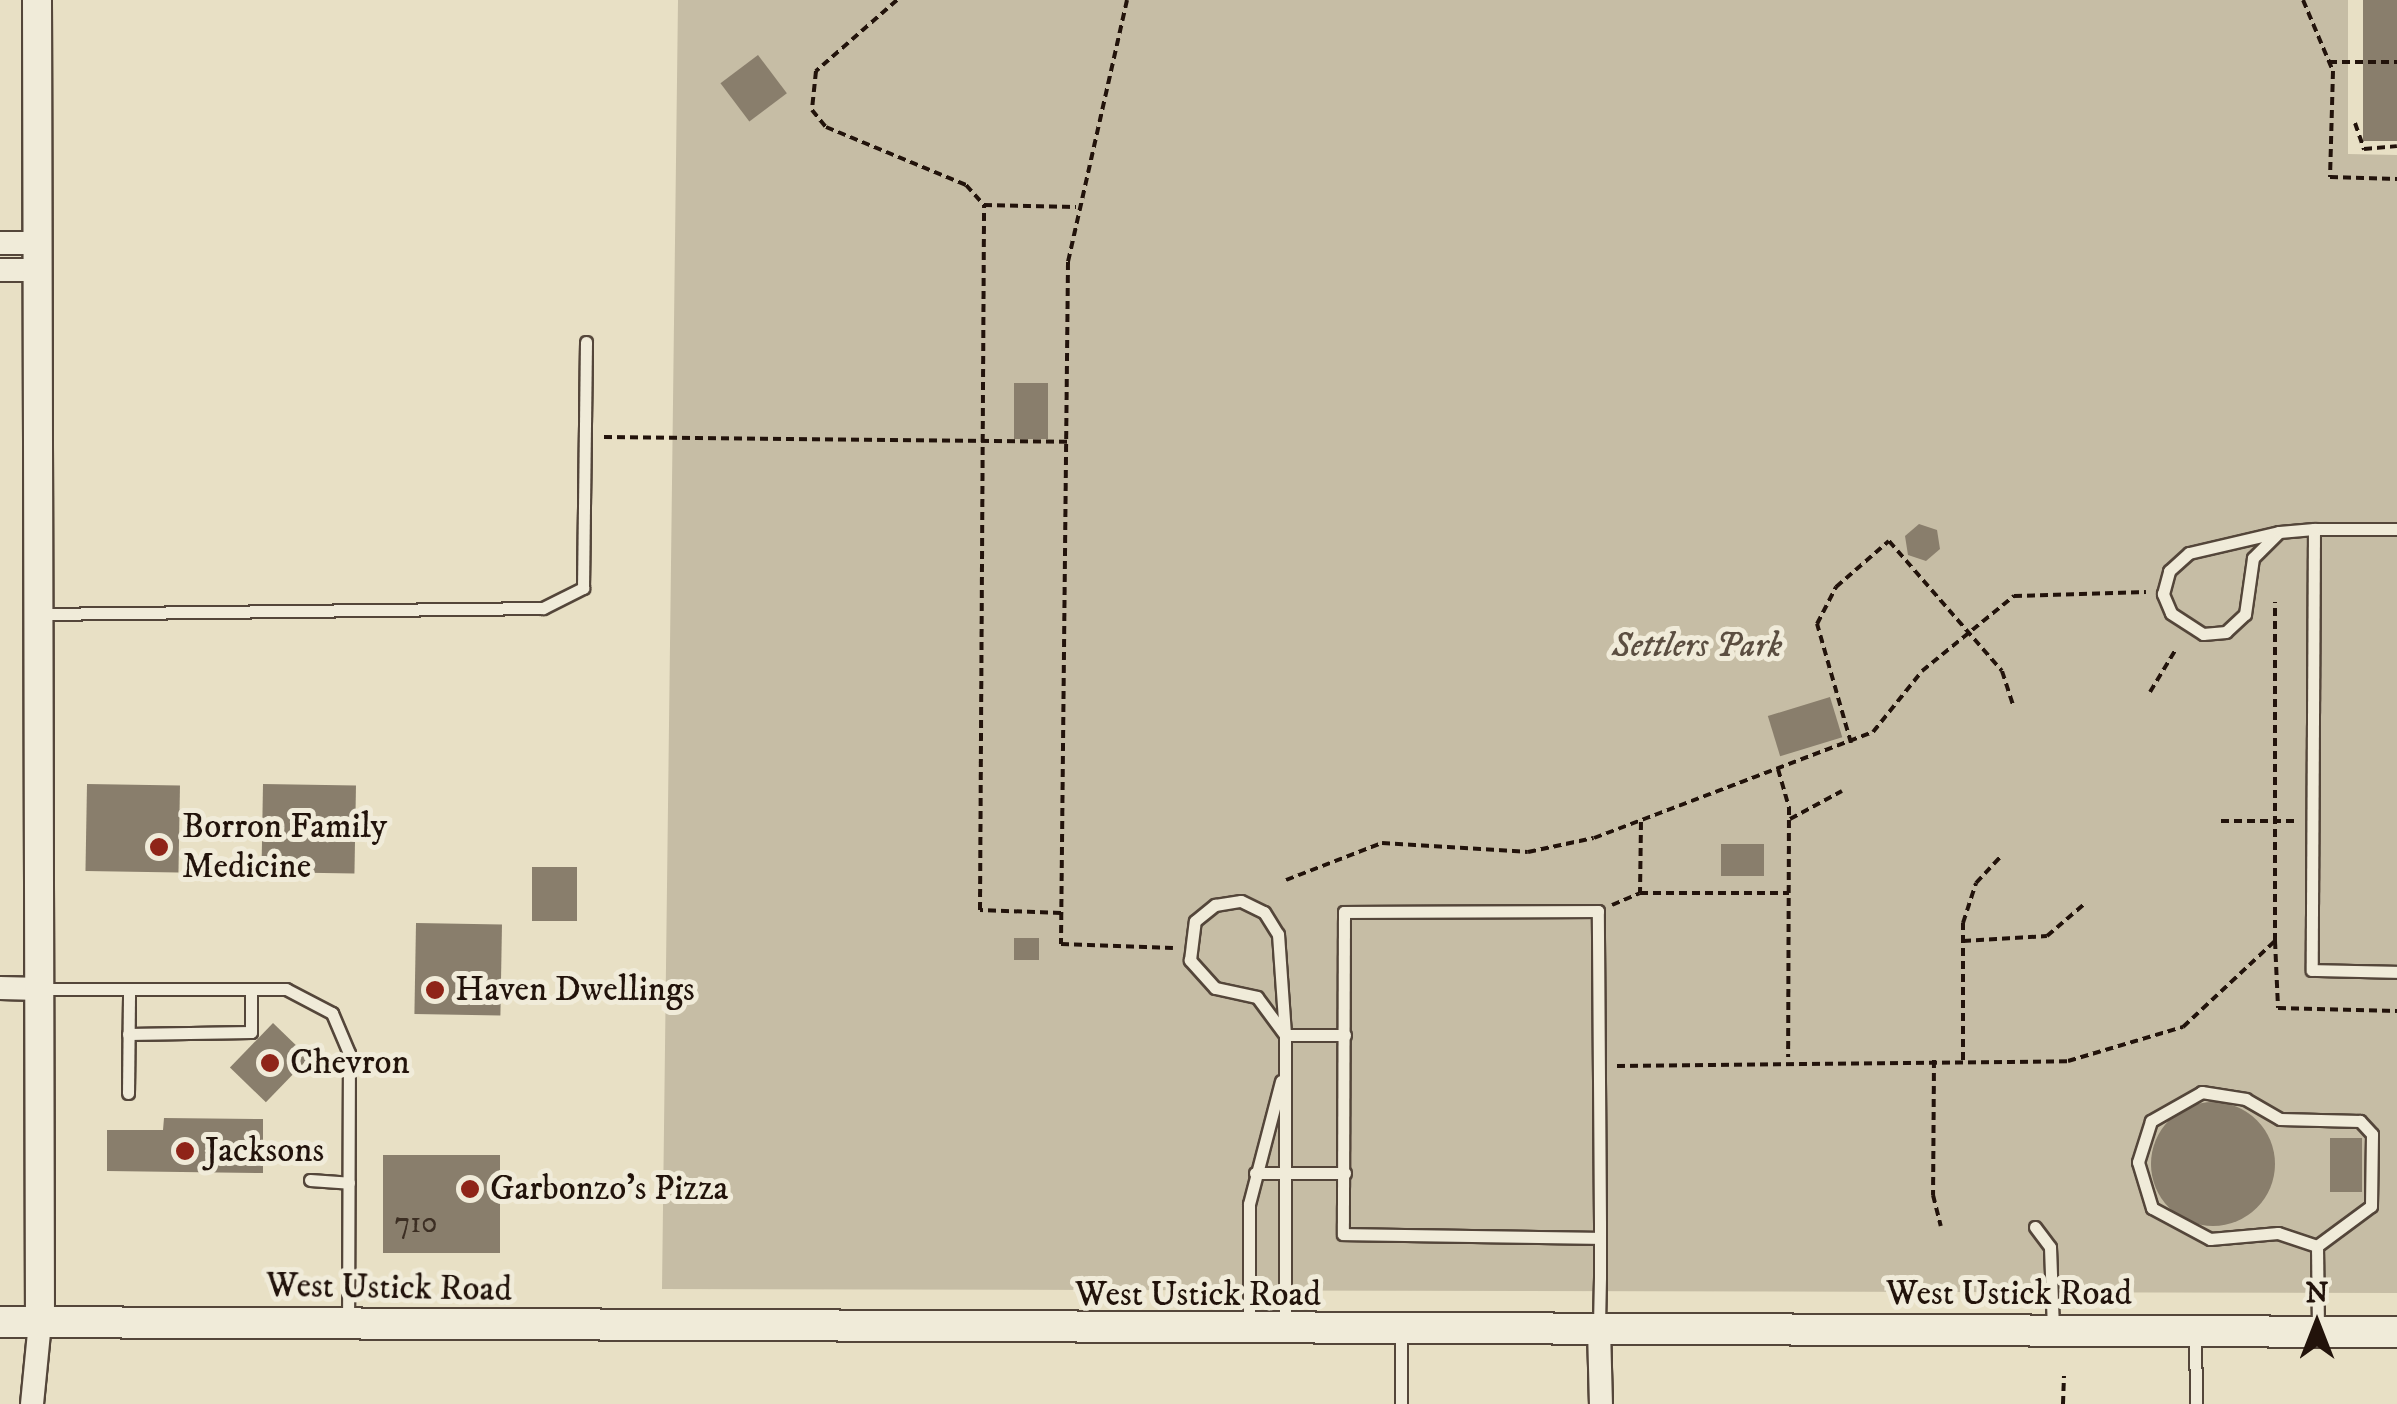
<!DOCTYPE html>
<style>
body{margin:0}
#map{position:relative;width:2397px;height:1404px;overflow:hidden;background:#e8e0c5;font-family:"IM FELL DW Pica",serif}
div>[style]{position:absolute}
.green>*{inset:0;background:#c6bda5}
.building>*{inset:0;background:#897e6c;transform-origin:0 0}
.round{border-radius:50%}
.path>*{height:4px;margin-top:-2px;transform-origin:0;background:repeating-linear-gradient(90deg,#22130b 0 8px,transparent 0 13px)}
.roads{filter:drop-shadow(2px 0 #54463a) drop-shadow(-2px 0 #54463a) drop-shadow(0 2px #54463a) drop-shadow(0 -2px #54463a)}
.service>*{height:11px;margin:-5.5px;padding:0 5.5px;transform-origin:5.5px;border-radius:5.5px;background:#f0ebd9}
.minor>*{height:22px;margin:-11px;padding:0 11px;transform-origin:11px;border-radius:11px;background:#f0ebd9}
.tertiary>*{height:28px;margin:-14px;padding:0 14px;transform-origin:14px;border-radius:14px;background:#f0ebd9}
.secondary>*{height:30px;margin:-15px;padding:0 15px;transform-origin:15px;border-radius:15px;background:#f0ebd9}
.dots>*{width:28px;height:28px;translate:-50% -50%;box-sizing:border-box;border:5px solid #f0ebd9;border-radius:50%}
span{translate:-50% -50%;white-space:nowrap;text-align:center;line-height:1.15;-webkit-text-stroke:10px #f0ebd9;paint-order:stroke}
.number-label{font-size:30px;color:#3c2e23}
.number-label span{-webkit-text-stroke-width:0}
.park-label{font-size:35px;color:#5b4e41;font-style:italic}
.poi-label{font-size:35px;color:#22130b}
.left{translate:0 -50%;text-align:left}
.street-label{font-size:35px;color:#22130b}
.north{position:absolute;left:2267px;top:1274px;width:100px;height:100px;-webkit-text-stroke:8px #f0ebd9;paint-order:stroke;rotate:0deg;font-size:28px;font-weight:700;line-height:40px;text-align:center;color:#22130b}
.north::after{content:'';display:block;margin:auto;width:35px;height:45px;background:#22130b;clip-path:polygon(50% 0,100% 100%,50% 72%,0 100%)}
</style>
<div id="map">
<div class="green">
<div style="clip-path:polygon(678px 0,2348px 0,2348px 154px,2397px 155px,2397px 1293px,662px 1289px)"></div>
</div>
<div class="building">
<div style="left:2363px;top:0;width:34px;height:141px"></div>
<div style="left:758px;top:55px;width:48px;height:47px;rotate:53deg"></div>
<div style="left:1014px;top:383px;width:34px;height:56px"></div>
<div style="clip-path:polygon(1919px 524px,1937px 530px,1940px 549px,1926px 561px,1908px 555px,1905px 536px)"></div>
<div style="left:1830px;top:697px;width:42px;height:65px;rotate:73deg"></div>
<div style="left:87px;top:784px;width:93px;height:87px;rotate:1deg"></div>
<div style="left:263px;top:784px;width:93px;height:88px;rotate:1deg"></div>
<div style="left:1721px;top:844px;width:43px;height:32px"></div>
<div style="left:532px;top:867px;width:45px;height:54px"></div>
<div style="left:416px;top:923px;width:86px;height:91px;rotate:1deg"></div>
<div style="left:1014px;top:938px;width:25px;height:22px"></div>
<div style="left:273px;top:1023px;width:50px;height:62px;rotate:44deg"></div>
<div class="round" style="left:2151px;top:1102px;width:124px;height:124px"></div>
<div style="clip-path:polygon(164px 1118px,263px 1119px,263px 1173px,107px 1171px,107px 1130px,163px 1130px)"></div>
<div style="left:2330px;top:1138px;width:32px;height:54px"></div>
<div style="left:383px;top:1155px;width:117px;height:98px"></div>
</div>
<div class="path">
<div style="left:897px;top:0;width:108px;rotate:138.8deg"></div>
<div style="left:816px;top:71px;width:39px;rotate:96deg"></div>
<div style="left:812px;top:110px;width:22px;rotate:51deg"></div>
<div style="left:826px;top:127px;width:152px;rotate:22.5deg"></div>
<div style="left:966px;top:185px;width:27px;rotate:48deg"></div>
<div style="left:1127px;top:0;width:269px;rotate:102.7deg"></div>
<div style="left:1068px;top:262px;width:682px;rotate:90.59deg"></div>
<div style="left:1061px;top:944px;width:112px;rotate:2deg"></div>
<div style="left:2303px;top:0;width:77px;rotate:67.1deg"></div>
<div style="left:2333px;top:71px;width:106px;rotate:91.6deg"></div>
<div style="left:2330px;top:177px;width:67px;rotate:1.7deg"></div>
<div style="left:2329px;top:62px;width:68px"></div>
<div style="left:2355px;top:123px;width:28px;rotate:71deg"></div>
<div style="left:2364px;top:149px;width:33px;rotate:-5deg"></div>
<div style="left:604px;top:437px;width:465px;rotate:0.6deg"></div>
<div style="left:2150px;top:692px;width:50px;rotate:-58.8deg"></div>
<div style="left:1851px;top:743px;width:124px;rotate:-105.9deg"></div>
<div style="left:1817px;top:624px;width:42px;rotate:-62.8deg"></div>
<div style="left:1836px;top:587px;width:70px;rotate:-41deg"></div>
<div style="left:1889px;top:541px;width:172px;rotate:49deg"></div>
<div style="left:2002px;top:671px;width:35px;rotate:72deg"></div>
<div style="left:1778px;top:769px;width:40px;rotate:74deg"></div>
<div style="left:1789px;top:807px;width:250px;rotate:90.2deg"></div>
<div style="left:1790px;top:819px;width:59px;rotate:-28.3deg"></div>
<div style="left:2221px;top:821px;width:75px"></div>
<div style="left:1641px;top:822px;width:71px;rotate:90.8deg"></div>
<div style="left:1640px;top:893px;width:149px"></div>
<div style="left:1286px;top:880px;width:103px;rotate:-21.1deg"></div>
<div style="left:1382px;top:843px;width:146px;rotate:3.5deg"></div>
<div style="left:1528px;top:852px;width:67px;rotate:-12deg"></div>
<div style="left:1594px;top:838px;width:298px;rotate:-20.8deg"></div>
<div style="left:1873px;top:732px;width:78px;rotate:-51.2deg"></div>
<div style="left:1922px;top:671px;width:119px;rotate:-39.2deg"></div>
<div style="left:2014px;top:596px;width:132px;rotate:-1.7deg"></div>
<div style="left:1612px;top:905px;width:30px;rotate:-23deg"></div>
<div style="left:1061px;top:913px;width:81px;rotate:-177.9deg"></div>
<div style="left:980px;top:910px;width:705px;rotate:-89.67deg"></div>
<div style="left:984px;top:205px;width:92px;rotate:1.2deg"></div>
<div style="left:1963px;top:941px;width:84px;rotate:-3.4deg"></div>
<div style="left:2047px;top:936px;width:48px;rotate:-40.7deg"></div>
<div style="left:2275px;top:941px;width:67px;rotate:87.4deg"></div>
<div style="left:2278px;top:1008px;width:119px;rotate:1.4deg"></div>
<div style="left:1934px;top:1060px;width:135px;rotate:90.4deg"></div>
<div style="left:1933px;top:1195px;width:32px;rotate:76deg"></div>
<div style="left:1963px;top:1060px;width:137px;rotate:-90deg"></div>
<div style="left:1963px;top:923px;width:42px;rotate:-72deg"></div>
<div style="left:1976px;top:883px;width:35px;rotate:-47deg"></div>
<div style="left:1617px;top:1066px;width:451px;rotate:-0.6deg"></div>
<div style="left:2068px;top:1061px;width:120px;rotate:-16.5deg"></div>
<div style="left:2183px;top:1027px;width:126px;rotate:-43.1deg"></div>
<div style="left:2275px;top:941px;width:339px;rotate:-90deg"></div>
<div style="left:2063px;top:1404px;width:28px;rotate:-88deg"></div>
</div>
<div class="roads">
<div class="service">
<div style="left:2397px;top:529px;width:83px;rotate:180deg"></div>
<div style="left:2314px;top:529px;width:441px;rotate:90.3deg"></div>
<div style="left:2312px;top:970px;width:85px;rotate:1.3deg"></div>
<div style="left:2279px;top:532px;width:37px;rotate:135deg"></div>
<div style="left:2253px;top:558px;width:57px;rotate:98.1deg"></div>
<div style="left:2245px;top:614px;width:26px;rotate:137deg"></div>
<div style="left:2226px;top:632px;width:23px;rotate:175deg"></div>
<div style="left:2203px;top:634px;width:38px;rotate:-147deg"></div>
<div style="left:2171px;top:613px;width:21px;rotate:-113deg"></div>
<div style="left:2163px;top:594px;width:24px;rotate:-75deg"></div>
<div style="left:2169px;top:571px;width:27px;rotate:-42deg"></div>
<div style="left:2189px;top:553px;width:92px;rotate:-13.1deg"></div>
<div style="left:2279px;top:532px;width:35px;rotate:-5deg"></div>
<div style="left:39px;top:614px;width:504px;rotate:-0.68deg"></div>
<div style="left:543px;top:608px;width:45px;rotate:-26.6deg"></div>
<div style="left:583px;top:588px;width:246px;rotate:-89.3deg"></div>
<div style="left:1241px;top:901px;width:25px;rotate:26deg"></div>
<div style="left:1264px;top:912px;width:26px;rotate:58deg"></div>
<div style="left:1278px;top:934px;width:101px;rotate:86deg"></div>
<div style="left:1285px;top:1035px;width:47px;rotate:-126.4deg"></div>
<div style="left:1257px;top:997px;width:43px;rotate:-167.9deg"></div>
<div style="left:1215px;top:988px;width:38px;rotate:-132deg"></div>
<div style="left:1190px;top:960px;width:39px;rotate:-83deg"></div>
<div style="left:1195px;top:921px;width:26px;rotate:-39deg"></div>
<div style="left:1215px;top:905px;width:26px;rotate:-9deg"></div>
<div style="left:41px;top:989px;width:245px"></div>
<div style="left:286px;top:989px;width:52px;rotate:27.6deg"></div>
<div style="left:332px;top:1013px;width:43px;rotate:67deg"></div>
<div style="left:349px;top:1053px;width:267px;rotate:90.2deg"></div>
<div style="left:128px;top:1034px;width:123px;rotate:-0.9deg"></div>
<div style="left:251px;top:1032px;width:43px;rotate:-90deg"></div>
<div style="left:128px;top:1093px;width:104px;rotate:-89.4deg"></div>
<div style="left:1255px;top:1173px;width:90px"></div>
<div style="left:310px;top:1180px;width:39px;rotate:4deg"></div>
<div style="left:2035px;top:1227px;width:25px;rotate:53deg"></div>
<div style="left:2050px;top:1247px;width:81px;rotate:87.9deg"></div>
<div style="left:2317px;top:1246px;width:67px;rotate:-36.5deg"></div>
<div style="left:2371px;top:1206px;width:72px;rotate:-89.2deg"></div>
<div style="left:2372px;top:1134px;width:18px;rotate:-133deg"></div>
<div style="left:2360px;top:1121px;width:80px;rotate:-178.6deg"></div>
<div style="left:2280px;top:1119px;width:39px;rotate:-150deg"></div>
<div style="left:2246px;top:1099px;width:45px;rotate:-171deg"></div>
<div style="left:2202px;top:1092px;width:59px;rotate:150.4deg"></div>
<div style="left:2151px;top:1121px;width:43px;rotate:107.6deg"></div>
<div style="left:2138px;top:1162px;width:48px;rotate:73.1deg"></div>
<div style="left:2152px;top:1208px;width:66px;rotate:28.1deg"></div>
<div style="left:2210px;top:1239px;width:68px;rotate:-5deg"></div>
<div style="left:2278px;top:1233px;width:41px;rotate:18.4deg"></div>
<div style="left:2317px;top:1246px;width:82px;rotate:89.3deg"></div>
<div style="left:1249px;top:1323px;width:119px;rotate:-90deg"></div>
<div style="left:1249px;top:1204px;width:127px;rotate:-75.4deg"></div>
<div style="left:1285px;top:1324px;width:289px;rotate:-90deg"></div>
<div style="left:1285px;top:1035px;width:60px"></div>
<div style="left:1599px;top:1325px;width:48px;rotate:-88.8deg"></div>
<div style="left:1600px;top:1277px;width:54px;rotate:-90deg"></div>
<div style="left:1600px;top:1223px;width:312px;rotate:-90.4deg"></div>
<div style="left:1598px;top:911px;width:254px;rotate:179.8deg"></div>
<div style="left:1344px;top:912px;width:322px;rotate:90.2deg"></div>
<div style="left:1343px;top:1234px;width:257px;rotate:0.9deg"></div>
<div style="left:1401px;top:1331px;width:73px;rotate:90deg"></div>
<div style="left:2195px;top:1332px;width:72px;rotate:89.2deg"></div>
</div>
<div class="minor">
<div style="left:0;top:243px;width:36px"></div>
<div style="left:0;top:270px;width:36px"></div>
<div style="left:0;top:988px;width:41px;rotate:1.4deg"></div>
<div style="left:1599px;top:1329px;width:75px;rotate:88.5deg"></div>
<div style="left:32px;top:1404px;width:81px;rotate:-84.4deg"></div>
</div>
<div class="tertiary">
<div style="left:37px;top:0;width:1323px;rotate:89.87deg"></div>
</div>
<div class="secondary">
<div style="left:0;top:1322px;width:2397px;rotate:0.24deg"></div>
</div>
</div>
<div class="dots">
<div style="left:159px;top:847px;background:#8f2418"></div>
<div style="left:435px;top:990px;background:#8f2418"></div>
<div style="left:270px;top:1063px;background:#8f2418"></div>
<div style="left:185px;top:1151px;background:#8f2418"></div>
<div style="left:470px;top:1189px;background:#8f2418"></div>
</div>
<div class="number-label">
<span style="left:416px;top:1224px">710</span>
</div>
<div class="park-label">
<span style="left:1697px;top:646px">Settlers Park</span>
</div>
<div class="poi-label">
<span class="left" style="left:182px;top:847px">Borron Family<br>Medicine</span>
<span class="left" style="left:455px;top:990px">Haven Dwellings</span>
<span class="left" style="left:290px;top:1063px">Chevron</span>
<span class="left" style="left:205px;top:1151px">Jacksons</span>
<span class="left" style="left:490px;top:1189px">Garbonzo's Pizza</span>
</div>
<div class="street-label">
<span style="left:389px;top:1288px;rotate:1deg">West Ustick Road</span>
<span style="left:2009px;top:1294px">West Ustick Road</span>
<span style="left:1198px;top:1295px">West Ustick Road</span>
</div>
<div class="north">N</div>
</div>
